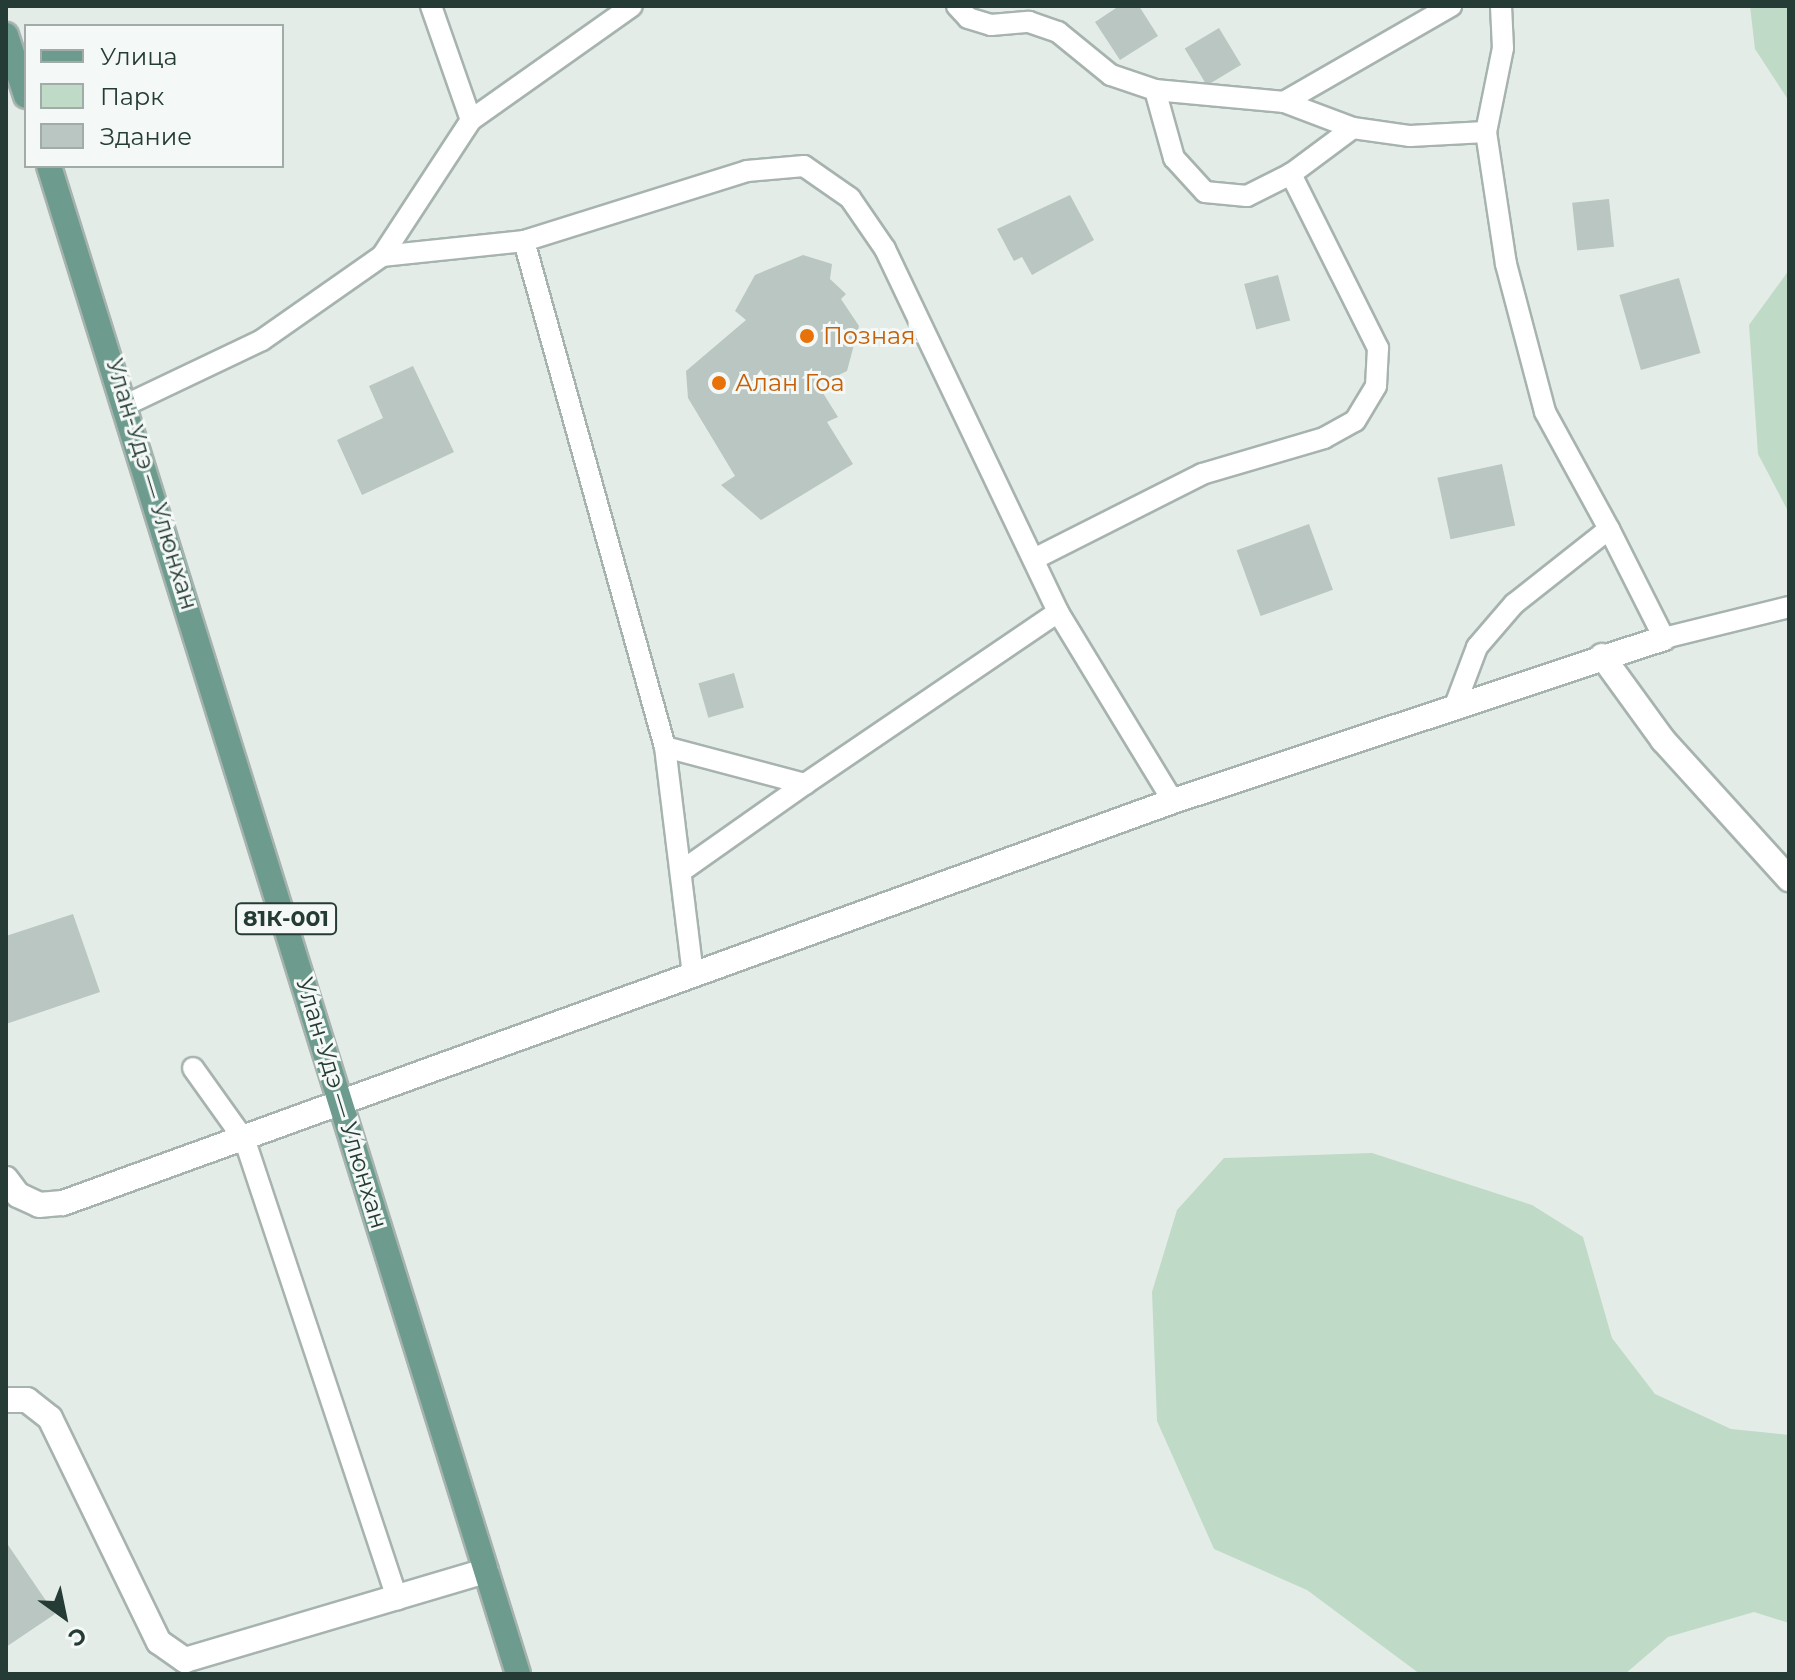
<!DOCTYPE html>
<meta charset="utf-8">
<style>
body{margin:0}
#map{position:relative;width:1795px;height:1680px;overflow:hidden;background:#e4ece8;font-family:Montserrat,sans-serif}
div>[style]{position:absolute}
.green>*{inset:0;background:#bfdac6}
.building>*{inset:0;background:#b9c6c1;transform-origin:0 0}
.roads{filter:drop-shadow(2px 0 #a7b3af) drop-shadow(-2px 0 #a7b3af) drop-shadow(0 2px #a7b3af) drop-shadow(0 -2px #a7b3af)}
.lane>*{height:20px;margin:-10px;padding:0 10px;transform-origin:10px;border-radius:10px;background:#fff}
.street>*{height:24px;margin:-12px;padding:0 12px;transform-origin:12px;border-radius:12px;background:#fff}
.primary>*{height:24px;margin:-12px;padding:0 12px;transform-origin:12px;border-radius:12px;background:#6d9c8f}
.dots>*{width:22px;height:22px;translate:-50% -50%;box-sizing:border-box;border:4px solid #f4f8f6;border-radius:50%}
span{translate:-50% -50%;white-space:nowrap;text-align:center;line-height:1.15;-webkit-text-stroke:6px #f4f8f6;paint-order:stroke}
.shield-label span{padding:2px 6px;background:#f4f8f6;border:2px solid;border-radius:6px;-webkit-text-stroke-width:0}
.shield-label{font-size:22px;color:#253b35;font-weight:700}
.food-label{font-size:24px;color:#c56008}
.left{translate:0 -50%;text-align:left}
.street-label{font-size:24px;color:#253b35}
.frame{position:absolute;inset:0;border:8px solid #253b35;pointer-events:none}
.legend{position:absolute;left:24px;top:24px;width:260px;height:144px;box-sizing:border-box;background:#f4f8f6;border:2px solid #a1aca9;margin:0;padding:10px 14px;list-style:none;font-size:24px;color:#253b35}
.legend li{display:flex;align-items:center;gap:16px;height:40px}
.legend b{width:40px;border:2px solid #a1aca9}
.north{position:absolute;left:24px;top:1576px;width:80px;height:80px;-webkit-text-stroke:6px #f4f8f6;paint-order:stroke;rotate:147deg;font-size:22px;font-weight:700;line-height:32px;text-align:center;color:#253b35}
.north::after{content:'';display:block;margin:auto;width:28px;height:36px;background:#253b35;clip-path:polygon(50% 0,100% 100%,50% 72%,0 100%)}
</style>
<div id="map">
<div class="green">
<div style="clip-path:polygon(1750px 6px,1789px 6px,1789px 101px,1755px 49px)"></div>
<div style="clip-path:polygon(1789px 270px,1789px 513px,1758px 454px,1749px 325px)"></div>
<div style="clip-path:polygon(1372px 1153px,1532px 1205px,1583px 1237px,1612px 1338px,1655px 1394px,1731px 1429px,1789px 1435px,1789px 1623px,1754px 1612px,1668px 1637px,1625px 1674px,1420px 1674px,1307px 1590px,1214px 1549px,1157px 1421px,1152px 1292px,1177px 1210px,1224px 1158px)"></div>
</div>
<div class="building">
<div style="clip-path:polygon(1119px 6px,1139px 6px,1158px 36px,1120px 60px,1095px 22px)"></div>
<div style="left:1219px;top:28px;width:43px;height:40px;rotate:59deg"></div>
<div style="clip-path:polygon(1070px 195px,1094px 240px,1032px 275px,1022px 257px,1014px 261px,997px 229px)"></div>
<div style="left:1609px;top:199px;width:48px;height:37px;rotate:84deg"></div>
<div style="clip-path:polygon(803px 255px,832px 264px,830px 279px,846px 294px,841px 299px,859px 326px,847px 371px,818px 385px,838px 417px,827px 422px,853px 464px,761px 520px,721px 485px,735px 476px,688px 398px,686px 371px,746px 320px,735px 311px,755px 275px)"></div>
<div style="left:1278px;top:275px;width:47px;height:35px;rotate:75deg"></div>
<div style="left:1679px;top:278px;width:78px;height:62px;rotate:74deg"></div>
<div style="clip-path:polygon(413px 366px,454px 452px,362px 495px,337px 440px,383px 418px,369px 386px)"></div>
<div style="left:1502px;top:464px;width:63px;height:66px;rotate:78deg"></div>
<div style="left:1309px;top:524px;width:70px;height:77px;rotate:70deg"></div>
<div style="left:734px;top:673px;width:36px;height:37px;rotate:74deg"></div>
<div style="clip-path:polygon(73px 914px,100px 992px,6px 1024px,6px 936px)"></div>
<div style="clip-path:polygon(6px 1542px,55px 1614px,6px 1647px)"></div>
</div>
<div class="roads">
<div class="lane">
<div style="left:431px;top:6px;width:121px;rotate:70.7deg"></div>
<div style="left:957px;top:6px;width:16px;rotate:47deg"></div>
<div style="left:968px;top:18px;width:24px;rotate:17deg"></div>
<div style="left:991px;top:25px;width:38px;rotate:-5deg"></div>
<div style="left:1029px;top:22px;width:31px;rotate:19deg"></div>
<div style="left:1058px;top:32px;width:68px;rotate:39.1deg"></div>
<div style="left:1111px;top:75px;width:46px;rotate:18.8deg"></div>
<div style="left:1155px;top:90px;width:130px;rotate:5.3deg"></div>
<div style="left:1284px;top:102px;width:74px;rotate:20.6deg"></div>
<div style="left:1353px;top:128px;width:58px;rotate:8deg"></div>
<div style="left:1410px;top:136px;width:76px;rotate:-3deg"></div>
<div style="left:1501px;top:6px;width:42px;rotate:87.3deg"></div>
<div style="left:1503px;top:48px;width:86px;rotate:101.4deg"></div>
<div style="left:1486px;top:132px;width:134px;rotate:81.4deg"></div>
<div style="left:1506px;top:264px;width:153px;rotate:75.2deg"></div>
<div style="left:1545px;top:412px;width:133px;rotate:61.3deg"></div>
<div style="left:1155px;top:90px;width:71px;rotate:74.4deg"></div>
<div style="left:1174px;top:158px;width:46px;rotate:47.6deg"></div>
<div style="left:1205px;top:192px;width:42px;rotate:5.4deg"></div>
<div style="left:1247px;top:196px;width:49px;rotate:-26.6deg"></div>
<div style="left:1291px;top:174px;width:77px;rotate:-36.6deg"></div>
<div style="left:1284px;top:102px;width:193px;rotate:-29.9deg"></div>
<div style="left:524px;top:241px;width:525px;rotate:74.43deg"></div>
<div style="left:665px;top:747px;width:145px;rotate:14.8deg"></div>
<div style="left:805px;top:784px;width:306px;rotate:-34.2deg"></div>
<div style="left:1058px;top:612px;width:221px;rotate:58.7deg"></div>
<div style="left:382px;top:256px;width:163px;rotate:-56.8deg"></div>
<div style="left:471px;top:120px;width:197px;rotate:-35.3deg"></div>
<div style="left:128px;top:404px;width:148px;rotate:-25.5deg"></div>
<div style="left:262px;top:340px;width:146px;rotate:-35deg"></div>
<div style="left:382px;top:256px;width:143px;rotate:-6deg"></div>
<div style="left:524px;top:241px;width:234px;rotate:-17.4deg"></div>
<div style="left:747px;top:171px;width:57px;rotate:-5deg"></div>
<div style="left:804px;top:166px;width:56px;rotate:34.8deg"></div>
<div style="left:850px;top:198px;width:62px;rotate:55.5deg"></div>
<div style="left:885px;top:249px;width:402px;rotate:64.5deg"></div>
<div style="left:1034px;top:559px;width:188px;rotate:-26.8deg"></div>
<div style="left:1202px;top:474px;width:127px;rotate:-16.4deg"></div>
<div style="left:1324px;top:438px;width:35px;rotate:-29deg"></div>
<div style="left:1355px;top:421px;width:41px;rotate:-59deg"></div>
<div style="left:1376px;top:386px;width:38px;rotate:-87deg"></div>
<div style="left:1378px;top:348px;width:195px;rotate:-116.6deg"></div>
<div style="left:1454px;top:708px;width:65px;rotate:-69.3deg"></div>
<div style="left:1477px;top:647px;width:57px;rotate:-49.3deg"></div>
<div style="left:1514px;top:604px;width:121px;rotate:-38.3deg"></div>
<div style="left:1609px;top:529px;width:122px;rotate:63.2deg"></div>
<div style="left:1664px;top:638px;width:129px;rotate:-13.9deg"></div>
<div style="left:665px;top:747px;width:229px;rotate:83deg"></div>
<div style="left:683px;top:870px;width:149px;rotate:-35.2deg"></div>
<div style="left:193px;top:1068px;width:90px;rotate:54.5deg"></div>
<div style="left:245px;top:1141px;width:483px;rotate:71.6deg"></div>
</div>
<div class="street">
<div style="left:1602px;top:656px;width:104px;rotate:54deg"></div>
<div style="left:1663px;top:740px;width:188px;rotate:47.8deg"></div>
<div style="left:6px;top:1179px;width:20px;rotate:53deg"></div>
<div style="left:18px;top:1195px;width:23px;rotate:25deg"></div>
<div style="left:39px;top:1205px;width:24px;rotate:-5deg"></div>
<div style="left:63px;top:1203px;width:1181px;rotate:-19.91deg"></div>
<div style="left:1173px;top:801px;width:517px;rotate:-18.36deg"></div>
<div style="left:6px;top:1400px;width:21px"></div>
<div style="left:27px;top:1400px;width:29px;rotate:38deg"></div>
<div style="left:50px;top:1418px;width:249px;rotate:64.1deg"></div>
<div style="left:159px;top:1642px;width:32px;rotate:35deg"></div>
<div style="left:185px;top:1660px;width:314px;rotate:-16.5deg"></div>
</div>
<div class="primary">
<div style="left:6px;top:35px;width:64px;rotate:71.8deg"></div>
<div style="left:49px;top:166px;width:1579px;rotate:72.72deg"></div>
</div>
</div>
<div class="dots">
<div style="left:807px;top:336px;background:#e8710a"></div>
<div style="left:719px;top:383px;background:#e8710a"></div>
</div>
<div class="shield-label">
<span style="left:286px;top:919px">81К-001</span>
</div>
<div class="food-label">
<span class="left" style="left:823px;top:336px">Позная</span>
<span class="left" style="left:735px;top:383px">Алан Гоа</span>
</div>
<div class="street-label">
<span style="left:152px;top:484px;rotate:73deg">Улан-Удэ — Улюнхан</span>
<span style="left:342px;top:1103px;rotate:73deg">Улан-Удэ — Улюнхан</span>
</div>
<div class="frame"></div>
<ul class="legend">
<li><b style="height:10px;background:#6d9c8f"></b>Улица</li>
<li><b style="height:22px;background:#bfdac6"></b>Парк</li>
<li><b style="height:22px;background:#b9c6c1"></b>Здание</li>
</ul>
<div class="north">С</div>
</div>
